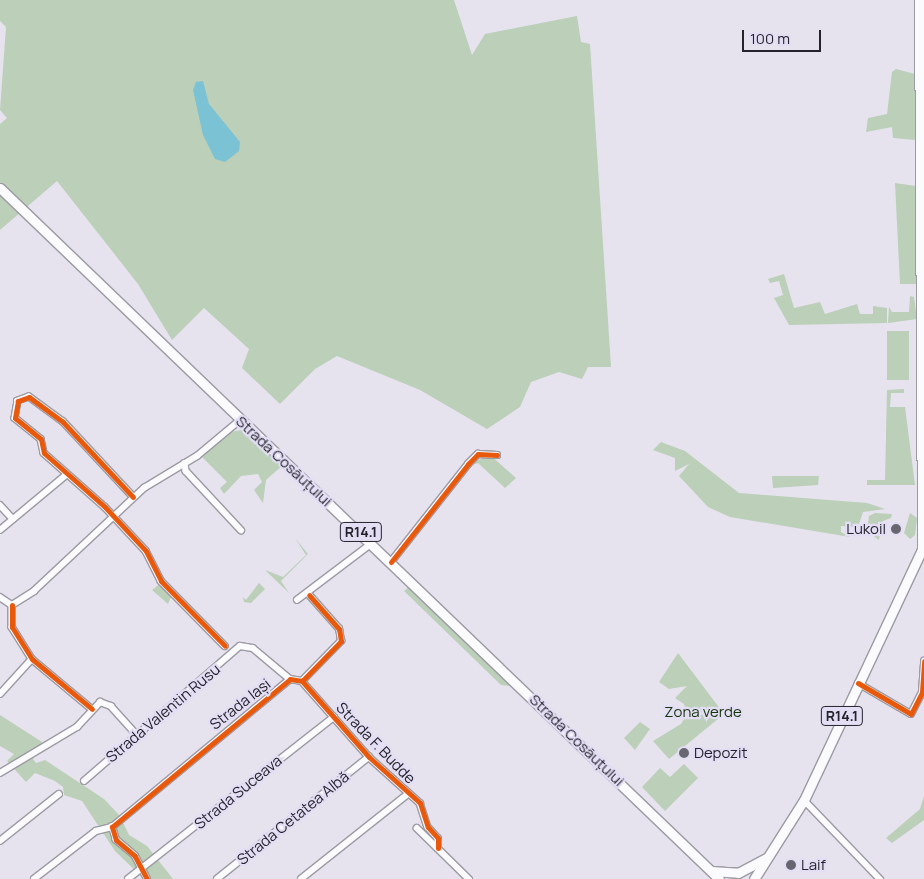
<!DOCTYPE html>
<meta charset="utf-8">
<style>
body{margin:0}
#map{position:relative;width:924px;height:879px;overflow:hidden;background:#e6e3ef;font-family:Manrope,sans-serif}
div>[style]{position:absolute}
.green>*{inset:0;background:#bbcfb9;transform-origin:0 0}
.water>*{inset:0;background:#7bc2d4}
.roads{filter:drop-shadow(1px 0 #9c9aa3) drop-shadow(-1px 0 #9c9aa3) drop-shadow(0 1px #9c9aa3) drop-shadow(0 -1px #9c9aa3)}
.minor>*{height:5.5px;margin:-2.75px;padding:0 2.75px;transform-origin:2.75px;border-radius:2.75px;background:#fbfbfd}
.primary>*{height:9px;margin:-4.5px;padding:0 4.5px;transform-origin:4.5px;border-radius:4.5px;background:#fbfbfd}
.cycleway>*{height:5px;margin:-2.5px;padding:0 2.5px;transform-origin:2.5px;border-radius:2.5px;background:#e8590c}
.dots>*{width:14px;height:14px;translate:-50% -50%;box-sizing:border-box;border:2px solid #e3def4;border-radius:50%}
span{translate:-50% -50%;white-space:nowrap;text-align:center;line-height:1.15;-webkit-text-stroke:4.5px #e3def4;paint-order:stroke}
.shield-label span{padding:1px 4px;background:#e3def4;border:1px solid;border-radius:4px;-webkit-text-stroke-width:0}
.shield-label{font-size:14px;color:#24232b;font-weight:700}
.street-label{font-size:15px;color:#24232b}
.poi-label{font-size:15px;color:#24232b}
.right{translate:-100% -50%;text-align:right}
.left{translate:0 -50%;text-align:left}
.park-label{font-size:15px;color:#15340a}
.scale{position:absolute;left:742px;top:30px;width:79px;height:22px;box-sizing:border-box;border:2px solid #24232b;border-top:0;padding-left:6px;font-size:15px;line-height:18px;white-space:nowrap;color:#24232b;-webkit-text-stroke:4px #e3def4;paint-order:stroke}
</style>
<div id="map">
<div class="green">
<div style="clip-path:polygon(0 0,454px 0,472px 55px,485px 34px,577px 16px,581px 42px,590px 44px,611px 367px,588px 367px,582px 379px,559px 372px,531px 382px,520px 407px,487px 429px,420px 390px,337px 356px,315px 369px,280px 404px,242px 368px,249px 349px,204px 308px,172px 340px,138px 284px,57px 181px,0 230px,0 124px,7px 118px,0 110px,6px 27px,0 21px)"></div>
<div style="clip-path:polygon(896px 69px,915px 74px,915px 140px,893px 138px,892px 127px,866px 132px,868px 118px,887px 114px,892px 72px)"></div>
<div style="clip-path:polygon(895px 183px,916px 186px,918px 284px,900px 284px)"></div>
<div style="clip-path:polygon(784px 274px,794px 308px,820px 302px,825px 314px,857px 304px,860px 314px,873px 314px,873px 306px,887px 308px,887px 323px,789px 325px,774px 298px,783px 295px,779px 281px,770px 283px,768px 279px)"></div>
<div style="clip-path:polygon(910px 296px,914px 297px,917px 319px,888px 323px,889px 307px,892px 312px,909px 312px)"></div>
<div style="left:887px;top:331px;width:22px;height:49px"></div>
<div style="clip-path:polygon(904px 389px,904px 393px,891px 393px,890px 407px,905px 407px,915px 485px,867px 485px,867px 480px,885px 480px,887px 390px)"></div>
<div style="clip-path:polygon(242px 430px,282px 466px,266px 480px,263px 503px,254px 490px,262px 482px,258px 474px,241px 476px,224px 494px,220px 488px,227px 482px,202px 457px,230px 432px)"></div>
<div style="clip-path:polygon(661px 442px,685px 451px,739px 493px,867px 503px,885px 509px,863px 512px,858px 527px,841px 526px,841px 532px,850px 537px,730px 517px,708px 507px,679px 476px,689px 464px,675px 471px,675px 458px,653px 450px)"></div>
<div style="clip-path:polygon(489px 454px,516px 478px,505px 488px,478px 463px,469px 466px)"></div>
<div style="clip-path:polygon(772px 476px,819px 476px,818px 485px,773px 488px)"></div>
<div style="clip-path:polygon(875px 513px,892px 514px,891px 518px,883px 521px,879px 540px,867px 532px,869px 516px)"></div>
<div style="clip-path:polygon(910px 513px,917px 518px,915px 535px,910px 539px,904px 533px)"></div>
<div style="clip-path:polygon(295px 538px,308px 554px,281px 581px,289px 593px,265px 570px,283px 577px,306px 555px)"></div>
<div style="clip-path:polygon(259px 583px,265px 589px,251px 603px,244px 602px,243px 597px,246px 600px)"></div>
<div style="clip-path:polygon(160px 584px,171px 597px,168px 604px,152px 590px)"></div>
<div style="clip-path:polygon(410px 586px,511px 685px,510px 686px,501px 685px,404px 591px)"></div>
<div style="clip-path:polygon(678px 653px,724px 714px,669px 759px,653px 741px,681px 724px,687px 714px,684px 704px,675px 698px,687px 686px,669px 689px,659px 682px)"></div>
<div style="clip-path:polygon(0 715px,42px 742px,33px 759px,36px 763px,45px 760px,104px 799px,120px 816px,129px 835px,147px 846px,173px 879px,144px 879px,115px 851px,82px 801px,64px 795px,63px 787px,55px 781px,35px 773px,26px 782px,7px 761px,14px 754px,0 746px)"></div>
<div style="clip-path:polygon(640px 722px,650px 729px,635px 750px,624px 738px)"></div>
<div style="clip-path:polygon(684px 764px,698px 778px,665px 811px,642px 787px,660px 768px,670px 777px)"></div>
<div style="clip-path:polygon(924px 796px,924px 820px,892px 843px,886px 838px,920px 809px)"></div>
</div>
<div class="water">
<div style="clip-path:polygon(203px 81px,209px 104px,240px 142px,239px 151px,225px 162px,215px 159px,203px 135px,193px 90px,196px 82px)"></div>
</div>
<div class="roads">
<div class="minor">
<div style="left:185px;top:463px;width:8px;rotate:83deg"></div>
<div style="left:186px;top:471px;width:81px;rotate:47deg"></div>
<div style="left:133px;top:497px;width:103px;rotate:-133deg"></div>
<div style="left:63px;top:422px;width:42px;rotate:-143.7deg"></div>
<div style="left:29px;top:397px;width:12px;rotate:160deg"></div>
<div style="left:18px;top:401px;width:17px;rotate:100deg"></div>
<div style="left:15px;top:418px;width:33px;rotate:39deg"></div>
<div style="left:41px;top:439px;width:14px;rotate:78deg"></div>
<div style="left:44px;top:453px;width:81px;rotate:41.5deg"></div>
<div style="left:105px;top:507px;width:60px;rotate:47deg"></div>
<div style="left:146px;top:551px;width:34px;rotate:63deg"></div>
<div style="left:161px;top:581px;width:91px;rotate:45.4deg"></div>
<div style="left:0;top:505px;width:19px;rotate:47deg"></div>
<div style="left:0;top:530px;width:86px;rotate:-39.8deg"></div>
<div style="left:391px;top:562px;width:125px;rotate:-51.8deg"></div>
<div style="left:468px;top:464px;width:14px;rotate:-45deg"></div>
<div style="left:478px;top:454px;width:19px;rotate:3deg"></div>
<div style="left:0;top:597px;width:14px;rotate:34deg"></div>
<div style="left:297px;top:600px;width:94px;rotate:-37.2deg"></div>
<div style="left:12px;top:605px;width:26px;rotate:-32deg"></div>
<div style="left:34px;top:591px;width:151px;rotate:-43.1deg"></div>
<div style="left:144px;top:488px;width:62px;rotate:-31.1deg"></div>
<div style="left:197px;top:456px;width:56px;rotate:-39.9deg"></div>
<div style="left:12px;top:605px;width:22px;rotate:90deg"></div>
<div style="left:12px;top:627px;width:38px;rotate:58deg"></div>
<div style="left:32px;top:659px;width:78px;rotate:39.8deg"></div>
<div style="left:302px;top:681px;width:101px;rotate:48.6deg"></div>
<div style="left:369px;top:757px;width:69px;rotate:42deg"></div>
<div style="left:420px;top:803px;width:25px;rotate:72deg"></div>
<div style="left:428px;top:827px;width:15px;rotate:48deg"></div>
<div style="left:438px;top:838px;width:10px;rotate:90deg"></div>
<div style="left:858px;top:683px;width:61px;rotate:30.3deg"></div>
<div style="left:911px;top:714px;width:25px;rotate:-63deg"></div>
<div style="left:922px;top:692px;width:31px;rotate:-86deg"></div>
<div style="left:0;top:694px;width:47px;rotate:-47.6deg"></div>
<div style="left:0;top:773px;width:90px;rotate:-30.9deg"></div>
<div style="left:77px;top:727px;width:34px;rotate:-47deg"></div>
<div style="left:100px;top:702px;width:12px;rotate:20deg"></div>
<div style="left:111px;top:706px;width:38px;rotate:48deg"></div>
<div style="left:84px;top:781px;width:206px;rotate:-40.9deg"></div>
<div style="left:240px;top:646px;width:13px;rotate:9deg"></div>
<div style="left:253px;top:648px;width:48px;rotate:40deg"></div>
<div style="left:804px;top:800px;width:110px;rotate:46.1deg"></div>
<div style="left:417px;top:828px;width:73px;rotate:44.4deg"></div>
<div style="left:0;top:841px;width:75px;rotate:-38.5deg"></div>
<div style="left:34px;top:879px;width:78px;rotate:-37.7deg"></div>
<div style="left:96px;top:831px;width:16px;rotate:-14deg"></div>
<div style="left:128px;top:879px;width:262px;rotate:-38.2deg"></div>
<div style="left:147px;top:879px;width:26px;rotate:-118deg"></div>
<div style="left:135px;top:856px;width:25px;rotate:-140deg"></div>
<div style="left:116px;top:840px;width:14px;rotate:-107deg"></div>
<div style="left:112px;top:827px;width:231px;rotate:-39.7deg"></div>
<div style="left:290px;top:679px;width:12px;rotate:9deg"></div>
<div style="left:302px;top:681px;width:56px;rotate:-45.7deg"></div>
<div style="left:341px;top:641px;width:12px;rotate:-99deg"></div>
<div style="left:339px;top:629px;width:45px;rotate:-131.4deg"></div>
<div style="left:217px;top:879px;width:195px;rotate:-38.8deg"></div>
<div style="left:301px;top:879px;width:137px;rotate:-38.5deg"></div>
</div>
<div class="primary">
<div style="left:0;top:188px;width:997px;rotate:43.86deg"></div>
<div style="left:712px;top:871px;width:26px;rotate:4deg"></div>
<div style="left:738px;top:873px;width:32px;rotate:-28deg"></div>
<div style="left:754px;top:879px;width:93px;rotate:-57.7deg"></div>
<div style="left:804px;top:800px;width:277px;rotate:-64.8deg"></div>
<div style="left:922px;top:549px;width:549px;rotate:-90.31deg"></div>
</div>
</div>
<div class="cycleway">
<div style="left:133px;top:497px;width:103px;rotate:-133deg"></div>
<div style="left:63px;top:422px;width:42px;rotate:-143.7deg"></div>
<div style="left:29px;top:397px;width:12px;rotate:160deg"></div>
<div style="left:18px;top:401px;width:17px;rotate:100deg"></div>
<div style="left:15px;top:418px;width:33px;rotate:39deg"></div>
<div style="left:41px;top:439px;width:14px;rotate:78deg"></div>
<div style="left:44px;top:453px;width:81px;rotate:41.5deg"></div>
<div style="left:105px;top:507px;width:60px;rotate:47deg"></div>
<div style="left:146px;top:551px;width:34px;rotate:63deg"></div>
<div style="left:161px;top:581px;width:91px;rotate:45.4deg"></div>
<div style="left:391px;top:562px;width:125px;rotate:-51.8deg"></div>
<div style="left:468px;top:464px;width:14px;rotate:-45deg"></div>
<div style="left:478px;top:454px;width:19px;rotate:3deg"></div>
<div style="left:12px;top:605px;width:22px;rotate:90deg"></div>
<div style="left:12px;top:627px;width:38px;rotate:58deg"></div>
<div style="left:32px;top:659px;width:78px;rotate:39.8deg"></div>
<div style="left:302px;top:681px;width:101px;rotate:48.6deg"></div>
<div style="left:369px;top:757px;width:69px;rotate:42deg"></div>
<div style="left:420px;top:803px;width:25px;rotate:72deg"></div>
<div style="left:428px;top:827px;width:15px;rotate:48deg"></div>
<div style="left:438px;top:838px;width:10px;rotate:90deg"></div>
<div style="left:858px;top:683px;width:61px;rotate:30.3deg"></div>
<div style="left:911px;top:714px;width:25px;rotate:-63deg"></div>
<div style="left:922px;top:692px;width:31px;rotate:-86deg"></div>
<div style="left:147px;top:879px;width:26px;rotate:-118deg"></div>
<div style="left:135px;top:856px;width:25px;rotate:-140deg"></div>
<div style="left:116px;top:840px;width:14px;rotate:-107deg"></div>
<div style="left:112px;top:827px;width:231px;rotate:-39.7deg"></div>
<div style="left:290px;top:679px;width:12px;rotate:9deg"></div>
<div style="left:302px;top:681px;width:56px;rotate:-45.7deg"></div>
<div style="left:341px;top:641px;width:12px;rotate:-99deg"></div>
<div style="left:339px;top:629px;width:45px;rotate:-131.4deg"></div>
</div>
<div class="dots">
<div style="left:896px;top:529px;background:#686670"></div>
<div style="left:684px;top:753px;background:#686670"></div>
<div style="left:791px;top:865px;background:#686670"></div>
</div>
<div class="shield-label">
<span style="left:361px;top:532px">R14.1</span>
<span style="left:842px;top:716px">R14.1</span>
</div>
<div class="street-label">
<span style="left:284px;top:461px;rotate:43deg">Strada Cosăuțului</span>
<span style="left:240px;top:704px;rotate:-38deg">Strada Iași</span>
<span style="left:163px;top:713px;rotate:-40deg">Strada Valentin Rusu</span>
<span style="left:577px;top:740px;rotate:44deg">Strada Cosăuțului</span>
<span style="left:376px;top:743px;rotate:46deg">Strada F. Budde</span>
<span style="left:238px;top:792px;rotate:-39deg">Strada Suceava</span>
<span style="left:293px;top:818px;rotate:-39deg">Strada Cetatea Albă</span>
</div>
<div class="poi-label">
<span class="right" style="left:886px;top:529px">Lukoil</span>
<span class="left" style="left:694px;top:753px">Depozit</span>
<span class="left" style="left:801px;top:865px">Laif</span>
</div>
<div class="park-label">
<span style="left:703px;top:712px">Zona verde</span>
</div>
<div class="scale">100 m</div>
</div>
